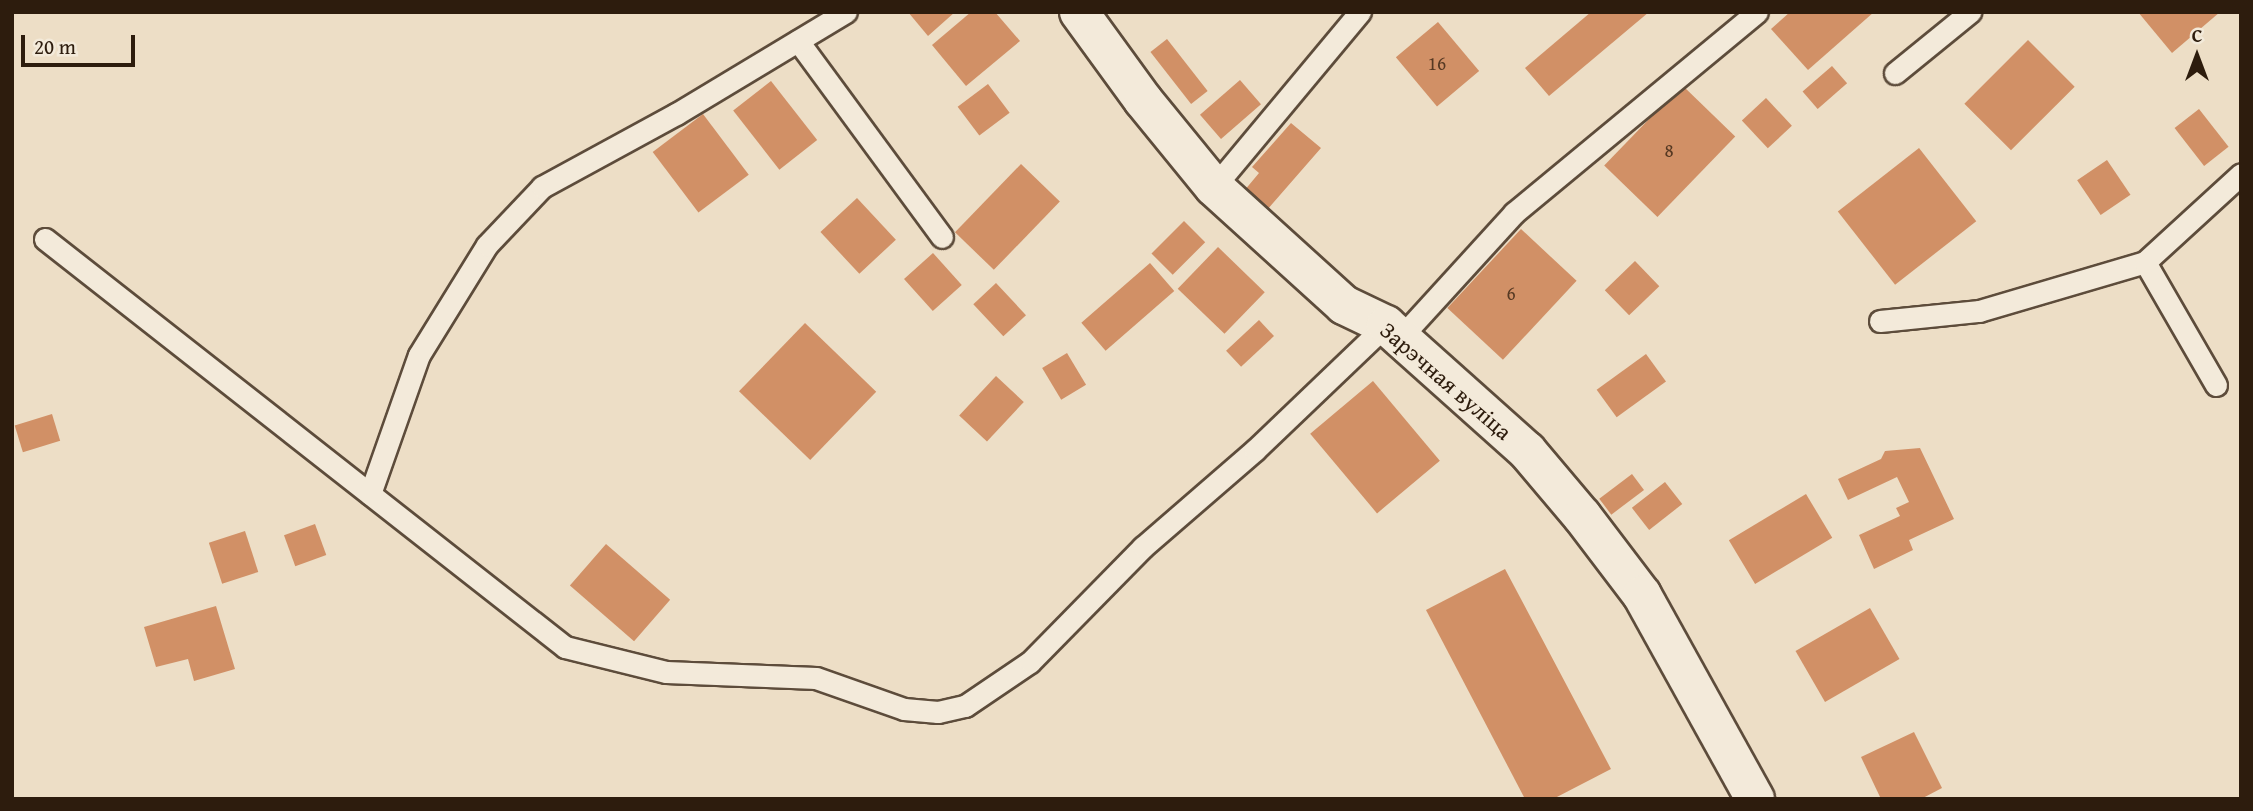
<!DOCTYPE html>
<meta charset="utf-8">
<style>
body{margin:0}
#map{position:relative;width:2253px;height:811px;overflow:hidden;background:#eddec6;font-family:"Gentium Book Plus",serif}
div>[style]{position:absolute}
.building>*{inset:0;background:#d19066;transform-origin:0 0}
.roads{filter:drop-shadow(2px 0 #5d4c3b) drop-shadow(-2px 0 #5d4c3b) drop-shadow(0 2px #5d4c3b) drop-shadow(0 -2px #5d4c3b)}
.lane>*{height:21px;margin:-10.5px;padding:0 10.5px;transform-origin:10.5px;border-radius:10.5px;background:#f3eada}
.street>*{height:38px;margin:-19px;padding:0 19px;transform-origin:19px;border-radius:19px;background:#f3eada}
span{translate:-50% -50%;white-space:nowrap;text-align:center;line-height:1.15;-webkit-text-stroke:6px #f3eada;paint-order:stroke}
.number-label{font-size:19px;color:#563923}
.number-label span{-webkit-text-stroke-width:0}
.street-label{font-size:23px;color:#2d1c0d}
.frame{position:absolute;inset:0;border:14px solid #2d1c0d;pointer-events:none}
.north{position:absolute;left:2162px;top:21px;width:70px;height:70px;-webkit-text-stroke:5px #f3eada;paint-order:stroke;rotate:0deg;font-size:19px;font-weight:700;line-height:28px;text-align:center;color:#2d1c0d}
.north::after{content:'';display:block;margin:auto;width:24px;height:32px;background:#2d1c0d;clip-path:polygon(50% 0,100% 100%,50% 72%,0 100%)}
.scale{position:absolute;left:21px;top:35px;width:114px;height:32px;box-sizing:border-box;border:4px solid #2d1c0d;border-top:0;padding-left:9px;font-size:21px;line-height:24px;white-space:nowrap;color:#2d1c0d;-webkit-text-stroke:5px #f3eada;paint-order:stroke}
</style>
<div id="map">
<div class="building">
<div style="clip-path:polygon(908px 12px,955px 12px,928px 36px)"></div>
<div style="clip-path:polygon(971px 12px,995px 12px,1020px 41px,966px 86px,932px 45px)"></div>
<div style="clip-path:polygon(1591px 12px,1649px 12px,1549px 96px,1525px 68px)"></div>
<div style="clip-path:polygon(1790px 12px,1874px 12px,1808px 70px,1771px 29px)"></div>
<div style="clip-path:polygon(2138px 12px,2220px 12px,2172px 53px)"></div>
<div style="left:1438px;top:22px;width:64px;height:55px;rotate:50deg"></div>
<div style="left:1167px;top:39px;width:66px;height:21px;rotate:52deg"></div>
<div style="left:2028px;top:40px;width:66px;height:90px;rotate:45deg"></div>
<div style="left:1832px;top:66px;width:23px;height:39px;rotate:49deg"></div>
<div style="left:1240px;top:80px;width:32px;height:53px;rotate:49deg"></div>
<div style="left:771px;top:81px;width:75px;height:48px;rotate:52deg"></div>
<div style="left:988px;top:84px;width:36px;height:38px;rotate:53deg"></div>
<div style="left:1682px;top:85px;width:74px;height:112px;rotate:44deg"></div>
<div style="left:1766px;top:98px;width:38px;height:33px;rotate:47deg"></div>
<div style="left:2199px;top:109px;width:48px;height:31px;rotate:52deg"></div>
<div style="left:703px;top:114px;width:76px;height:63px;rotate:53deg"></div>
<div style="clip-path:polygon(1291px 123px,1321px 148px,1267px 210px,1244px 191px,1259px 173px,1252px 167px)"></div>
<div style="left:1919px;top:148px;width:93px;height:103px;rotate:52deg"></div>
<div style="left:2107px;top:160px;width:42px;height:36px;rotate:56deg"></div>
<div style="left:1021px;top:164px;width:54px;height:95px;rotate:44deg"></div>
<div style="left:857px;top:198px;width:57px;height:50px;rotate:47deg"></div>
<div style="left:1184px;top:221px;width:30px;height:46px;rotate:45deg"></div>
<div style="left:1521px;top:229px;width:76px;height:108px;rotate:43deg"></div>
<div style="left:1218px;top:247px;width:65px;height:58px;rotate:44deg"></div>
<div style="left:933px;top:253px;width:43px;height:39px;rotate:48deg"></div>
<div style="left:1635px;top:261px;width:35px;height:42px;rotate:46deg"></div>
<div style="left:1150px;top:263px;width:37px;height:91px;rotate:49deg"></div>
<div style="left:996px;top:283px;width:44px;height:31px;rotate:47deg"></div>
<div style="left:1259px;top:320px;width:22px;height:45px;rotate:47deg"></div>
<div style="left:805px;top:323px;width:99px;height:95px;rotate:44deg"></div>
<div style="left:1067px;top:353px;width:37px;height:29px;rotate:59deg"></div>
<div style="left:1646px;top:354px;width:34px;height:61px;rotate:54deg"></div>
<div style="left:996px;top:376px;width:38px;height:54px;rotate:43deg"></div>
<div style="left:1373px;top:381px;width:104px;height:82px;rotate:50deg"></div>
<div style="left:52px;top:414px;width:28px;height:39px;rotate:73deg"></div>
<div style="clip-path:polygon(1920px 448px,1954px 519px,1909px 540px,1913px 550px,1874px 569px,1859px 535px,1900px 516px,1896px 508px,1909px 502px,1897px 477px,1848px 500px,1838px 479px,1881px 459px,1885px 451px)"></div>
<div style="left:1632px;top:474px;width:20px;height:41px;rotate:53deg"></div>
<div style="left:1665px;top:482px;width:28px;height:42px;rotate:52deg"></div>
<div style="left:1806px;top:494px;width:51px;height:90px;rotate:59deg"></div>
<div style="left:315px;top:524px;width:33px;height:33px;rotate:70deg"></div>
<div style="left:245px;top:531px;width:43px;height:38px;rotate:72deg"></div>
<div style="left:606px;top:544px;width:85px;height:55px;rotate:41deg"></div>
<div style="clip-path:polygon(1505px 569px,1611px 769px,1553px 799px,1525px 799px,1426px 610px)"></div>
<div style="clip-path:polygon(216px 606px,235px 669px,194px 681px,188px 659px,156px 667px,144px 627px)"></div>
<div style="left:1870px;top:608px;width:59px;height:86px;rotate:60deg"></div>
<div style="clip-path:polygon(1914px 732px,1942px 788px,1921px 799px,1881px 799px,1861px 757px)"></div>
</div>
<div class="roads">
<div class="lane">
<div style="left:798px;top:41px;width:243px;rotate:53.7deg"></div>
<div style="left:1895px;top:73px;width:97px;rotate:-39.1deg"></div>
<div style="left:1214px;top:187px;width:228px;rotate:-50.2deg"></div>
<div style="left:45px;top:239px;width:661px;rotate:38.12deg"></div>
<div style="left:565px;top:647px;width:104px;rotate:13.9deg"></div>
<div style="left:666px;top:672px;width:150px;rotate:2.3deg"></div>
<div style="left:816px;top:678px;width:93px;rotate:19.4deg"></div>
<div style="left:904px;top:709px;width:34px;rotate:5deg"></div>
<div style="left:938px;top:712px;width:28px;rotate:-13deg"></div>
<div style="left:965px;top:706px;width:78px;rotate:-34.1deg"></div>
<div style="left:1030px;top:662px;width:161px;rotate:-45.5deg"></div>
<div style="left:1143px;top:547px;width:148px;rotate:-40.9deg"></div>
<div style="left:1255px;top:450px;width:181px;rotate:-43.7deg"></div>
<div style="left:1880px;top:321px;width:100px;rotate:-5.8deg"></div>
<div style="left:1979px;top:311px;width:173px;rotate:-16.4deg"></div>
<div style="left:1400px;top:338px;width:169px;rotate:-47.6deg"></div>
<div style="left:1514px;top:213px;width:315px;rotate:-39.6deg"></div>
<div style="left:2216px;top:385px;width:142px;rotate:-120deg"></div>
<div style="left:2145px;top:262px;width:130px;rotate:-42.5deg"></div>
<div style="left:370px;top:494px;width:147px;rotate:-70.6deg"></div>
<div style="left:419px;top:355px;width:129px;rotate:-58.3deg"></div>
<div style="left:487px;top:245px;width:80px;rotate:-46.5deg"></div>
<div style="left:542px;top:187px;width:153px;rotate:-28.6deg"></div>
<div style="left:676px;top:114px;width:198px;rotate:-31deg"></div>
</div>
<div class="street">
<div style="left:1079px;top:12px;width:109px;rotate:54deg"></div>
<div style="left:1143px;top:100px;width:112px;rotate:50.8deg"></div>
<div style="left:1214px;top:187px;width:176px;rotate:42.2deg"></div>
<div style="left:1344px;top:305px;width:47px;rotate:25.5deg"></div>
<div style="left:1386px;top:325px;width:189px;rotate:41.8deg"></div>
<div style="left:1527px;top:451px;width:85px;rotate:49.8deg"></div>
<div style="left:1582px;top:516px;width:99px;rotate:52.8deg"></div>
<div style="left:1642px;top:595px;width:233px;rotate:61deg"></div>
</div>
</div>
<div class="number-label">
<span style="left:1437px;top:64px">16</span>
<span style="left:1669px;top:151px">8</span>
<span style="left:1511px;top:294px">6</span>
</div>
<div class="street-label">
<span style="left:1446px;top:381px;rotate:41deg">Зарэчная вуліца</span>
</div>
<div class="frame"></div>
<div class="north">С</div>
<div class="scale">20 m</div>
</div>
